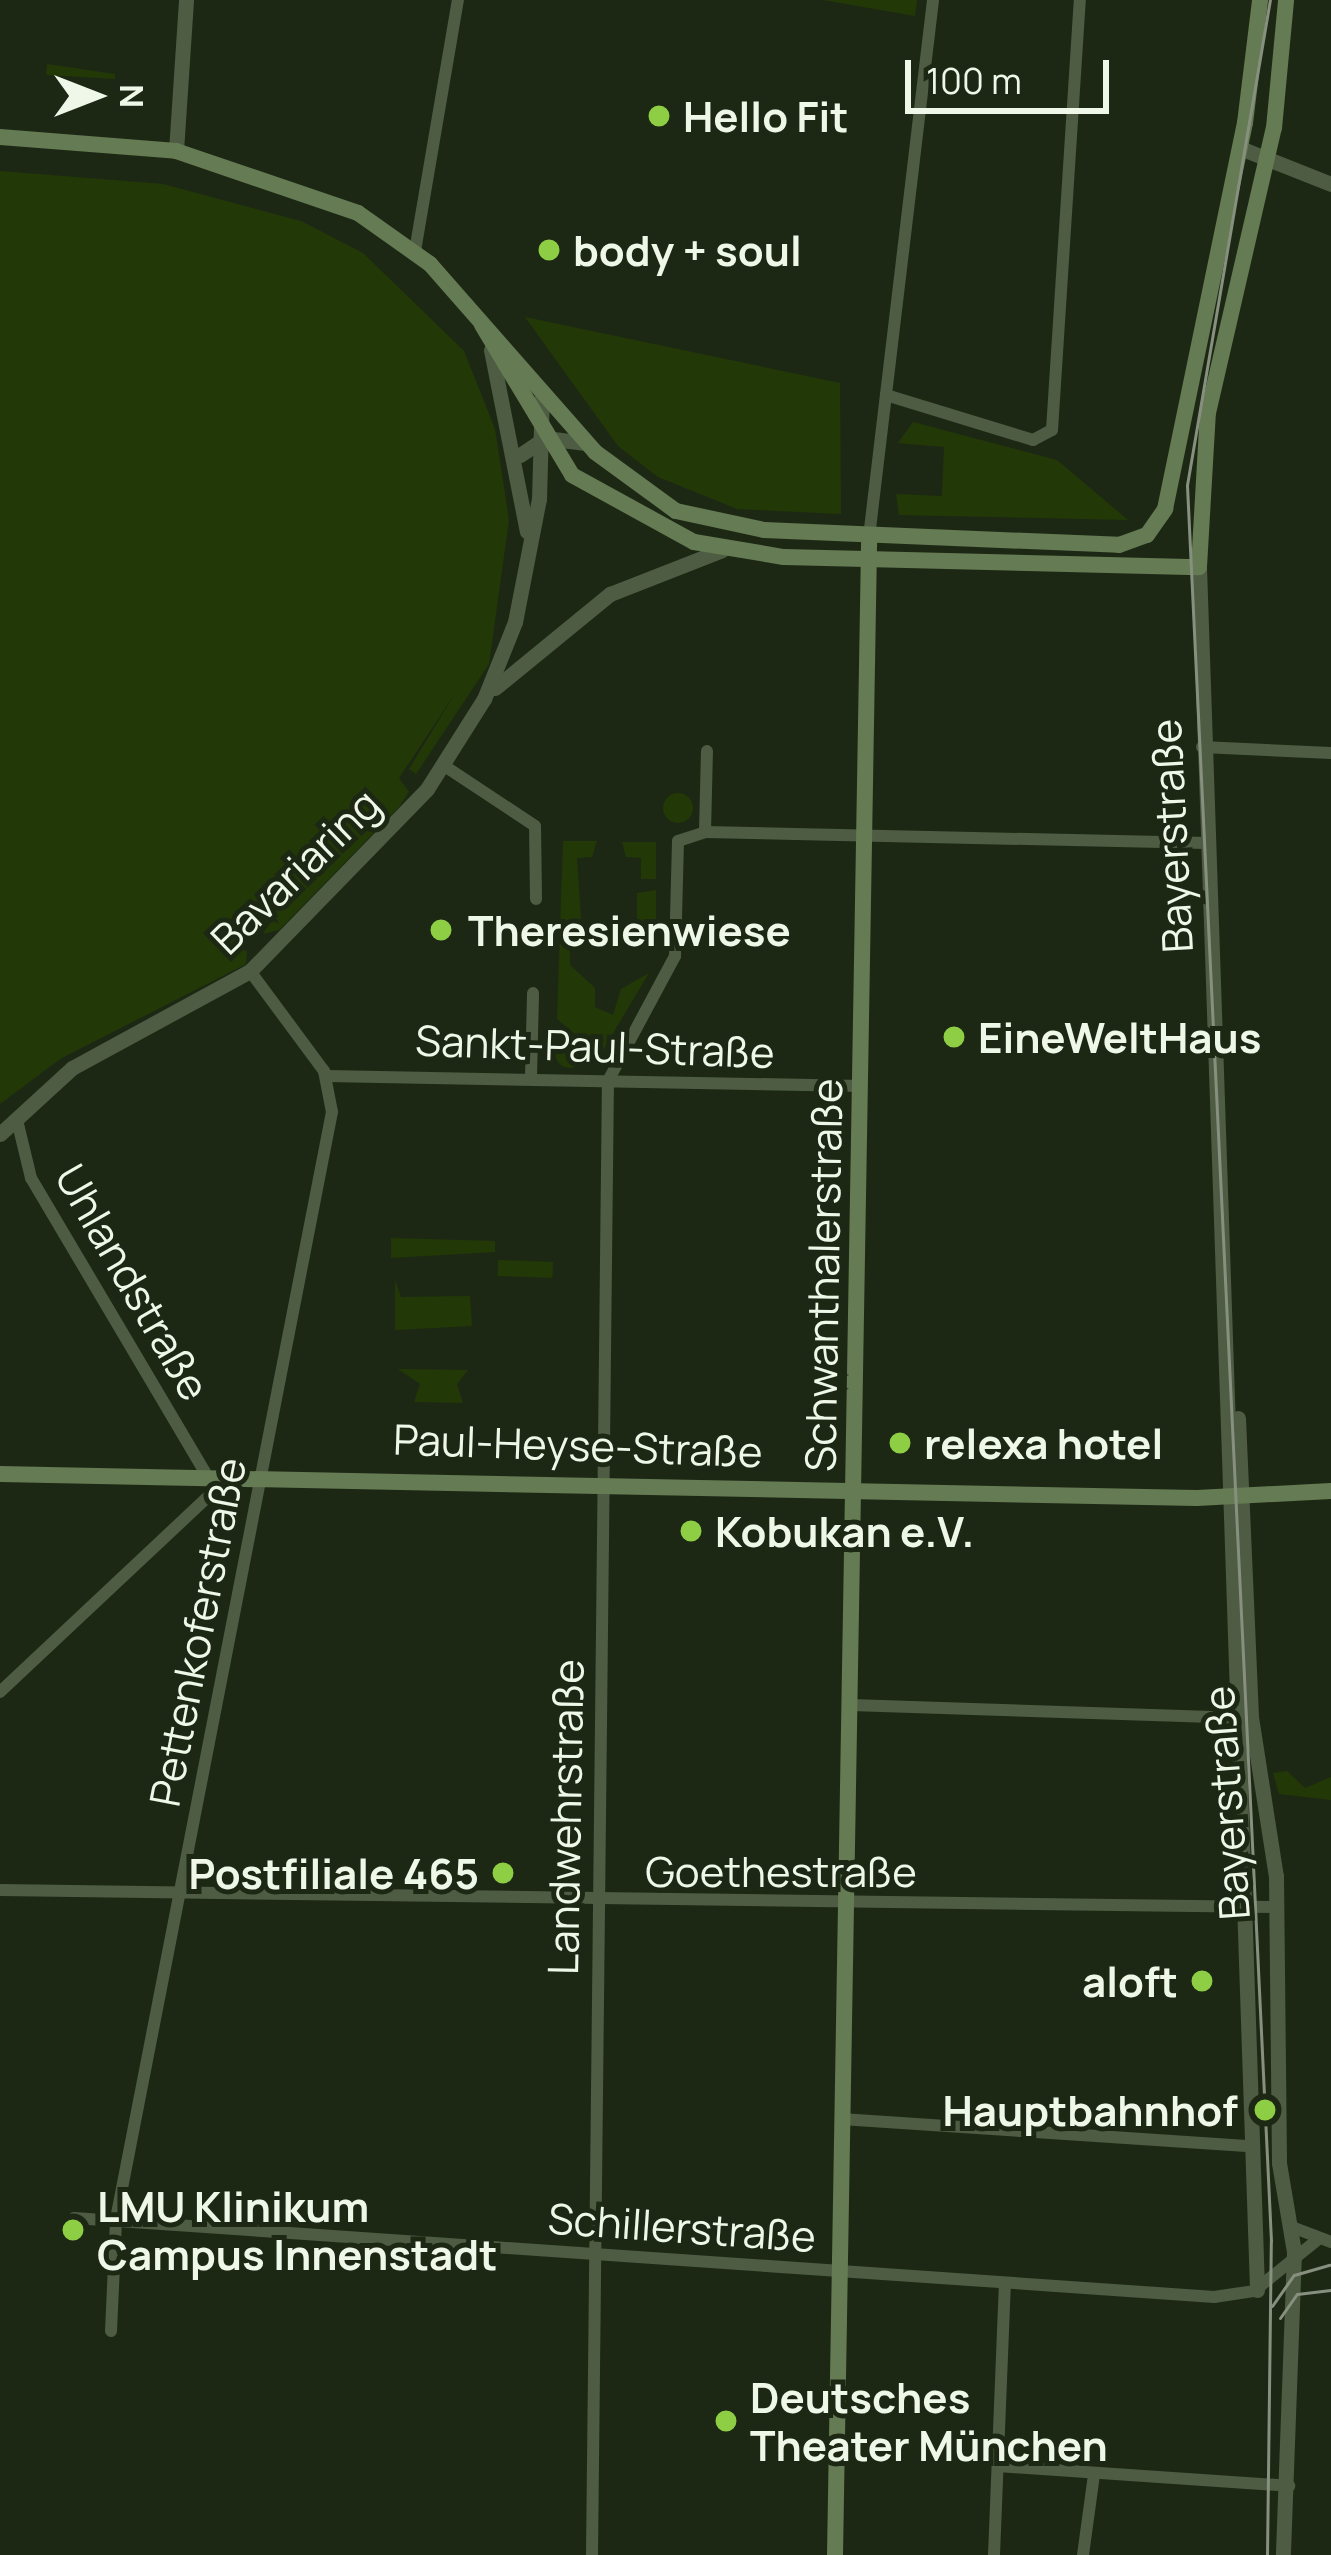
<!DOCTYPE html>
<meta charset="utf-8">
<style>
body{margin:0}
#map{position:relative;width:1331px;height:2555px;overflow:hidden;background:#1d2814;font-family:Manrope,sans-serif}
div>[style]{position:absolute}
.green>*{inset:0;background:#223907;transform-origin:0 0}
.round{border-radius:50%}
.minor>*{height:12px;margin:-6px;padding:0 6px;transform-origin:6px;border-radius:6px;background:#4e5c43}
.tertiary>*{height:15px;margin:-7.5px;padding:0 7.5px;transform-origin:7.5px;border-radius:7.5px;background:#4e5c43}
.secondary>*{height:16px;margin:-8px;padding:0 8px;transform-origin:8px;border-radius:8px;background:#657b53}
.tram>*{height:3px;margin:-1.5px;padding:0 1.5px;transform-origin:1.5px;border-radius:1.5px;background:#87907f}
.dots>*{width:33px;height:33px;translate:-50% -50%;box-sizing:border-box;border:6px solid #1d2814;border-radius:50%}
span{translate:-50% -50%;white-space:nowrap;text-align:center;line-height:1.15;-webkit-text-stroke:10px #1d2814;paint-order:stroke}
.poi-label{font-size:42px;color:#eff7e9;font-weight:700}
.left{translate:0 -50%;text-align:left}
.right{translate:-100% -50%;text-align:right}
.street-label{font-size:42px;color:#eff7e9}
.north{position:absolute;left:36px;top:36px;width:120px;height:120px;-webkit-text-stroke:9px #1d2814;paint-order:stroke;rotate:90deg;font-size:33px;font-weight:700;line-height:48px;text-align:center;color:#eff7e9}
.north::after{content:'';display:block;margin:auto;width:42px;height:54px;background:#eff7e9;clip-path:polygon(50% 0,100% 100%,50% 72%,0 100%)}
.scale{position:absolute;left:905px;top:60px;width:204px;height:54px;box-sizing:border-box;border:6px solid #eff7e9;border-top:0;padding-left:15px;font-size:36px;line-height:42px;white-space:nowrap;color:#eff7e9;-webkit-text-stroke:9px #1d2814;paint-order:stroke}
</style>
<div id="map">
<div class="green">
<div style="clip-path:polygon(823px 0,917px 0,915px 16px)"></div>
<div style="clip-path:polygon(47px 64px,115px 74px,115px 79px,46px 75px)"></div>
<div style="clip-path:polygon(0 171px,163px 184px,301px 221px,363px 253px,464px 351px,495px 429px,509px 520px,489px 664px,416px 774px,409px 769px,456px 692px,399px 778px,409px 792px,399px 807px,279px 930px,263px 934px,272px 919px,233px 948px,247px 951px,246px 964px,60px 1059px,0 1104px)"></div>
<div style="clip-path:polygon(525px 317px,840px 383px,841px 514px,737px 509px,658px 477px,618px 446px)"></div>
<div style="clip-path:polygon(913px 422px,1057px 460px,1128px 520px,899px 515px,896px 494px,942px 496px,944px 447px,898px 443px)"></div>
<div class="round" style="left:663px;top:793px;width:30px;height:30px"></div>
<div style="clip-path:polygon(563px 841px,597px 841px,592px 857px,577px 858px,581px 918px,570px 933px,570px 965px,595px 988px,595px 1007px,613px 1015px,621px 989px,649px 973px,600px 1055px,557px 1019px)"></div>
<div style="clip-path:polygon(622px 842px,656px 842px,656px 879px,641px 879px,641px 858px,626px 857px)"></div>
<div style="clip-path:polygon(656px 890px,656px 937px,647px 937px,637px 933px,637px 893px)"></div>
<div class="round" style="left:555px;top:1038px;width:30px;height:30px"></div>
<div style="clip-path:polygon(391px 1238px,495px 1241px,495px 1252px,391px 1258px)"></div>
<div style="left:498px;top:1260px;width:55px;height:16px;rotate:2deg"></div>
<div style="clip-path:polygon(395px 1280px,401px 1297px,470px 1296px,472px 1326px,395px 1330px)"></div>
<div style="clip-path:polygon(398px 1369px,468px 1370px,457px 1384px,463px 1403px,414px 1402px,420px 1384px)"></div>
<div style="clip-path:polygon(1287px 1771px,1305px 1788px,1331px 1777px,1331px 1800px,1279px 1794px,1273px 1773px)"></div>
</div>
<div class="minor">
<div style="left:415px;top:251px;width:255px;rotate:-80.3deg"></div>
<div style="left:886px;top:395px;width:154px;rotate:17deg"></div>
<div style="left:1033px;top:440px;width:21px;rotate:-28deg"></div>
<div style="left:1052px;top:430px;width:431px;rotate:-86.3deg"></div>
<div style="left:869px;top:537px;width:541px;rotate:-83.2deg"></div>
<div style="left:1202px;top:747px;width:129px;rotate:2.7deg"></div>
<div style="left:443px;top:765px;width:110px;rotate:33.5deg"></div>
<div style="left:535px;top:826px;width:73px;rotate:89.2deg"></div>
<div style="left:705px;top:832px;width:81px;rotate:-88.6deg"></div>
<div style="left:327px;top:1076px;width:534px;rotate:1.07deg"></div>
<div style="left:531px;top:1077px;width:84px;rotate:-88.6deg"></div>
<div style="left:17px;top:1120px;width:60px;rotate:76.4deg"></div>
<div style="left:31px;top:1178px;width:342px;rotate:59.4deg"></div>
<div style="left:0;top:1692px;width:316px;rotate:-43.2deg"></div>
<div style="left:851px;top:1705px;width:384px;rotate:1.9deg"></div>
<div style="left:0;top:1890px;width:1273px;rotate:0.77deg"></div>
<div style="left:841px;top:2119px;width:410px;rotate:3.8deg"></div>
<div style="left:74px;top:2218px;width:1143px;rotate:3.96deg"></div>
<div style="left:1214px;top:2297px;width:40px;rotate:-8.5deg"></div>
<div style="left:1254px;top:2291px;width:80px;rotate:-38.9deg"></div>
<div style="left:1292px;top:2227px;width:42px;rotate:21deg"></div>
<div style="left:111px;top:2331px;width:112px;rotate:-87.4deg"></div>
<div style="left:116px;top:2219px;width:1128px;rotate:-78.96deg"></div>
<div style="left:332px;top:1112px;width:42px;rotate:-101deg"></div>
<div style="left:324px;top:1071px;width:124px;rotate:-126.5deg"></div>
<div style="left:998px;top:2466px;width:292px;rotate:3.9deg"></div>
<div style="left:592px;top:2555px;width:1474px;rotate:-89.38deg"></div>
<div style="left:608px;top:1081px;width:142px;rotate:-61.8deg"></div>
<div style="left:675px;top:956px;width:115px;rotate:-88.5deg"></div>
<div style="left:678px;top:841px;width:28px;rotate:-18deg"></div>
<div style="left:705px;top:832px;width:502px;rotate:1.26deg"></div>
<div style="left:994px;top:2555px;width:271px;rotate:-87.7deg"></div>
<div style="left:1083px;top:2555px;width:81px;rotate:-82.2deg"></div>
</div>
<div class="tertiary">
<div style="left:1240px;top:148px;width:98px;rotate:21.6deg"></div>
<div style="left:176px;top:151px;width:151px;rotate:-86.2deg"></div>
<div style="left:491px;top:350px;width:185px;rotate:78.8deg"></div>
<div style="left:520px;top:455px;width:30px;rotate:-34deg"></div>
<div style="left:545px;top:438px;width:41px;rotate:7deg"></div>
<div style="left:1199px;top:567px;width:1724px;rotate:88.07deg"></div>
<div style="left:495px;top:688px;width:149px;rotate:-39.3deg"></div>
<div style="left:610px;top:594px;width:120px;rotate:-21.4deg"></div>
<div style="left:0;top:1134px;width:98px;rotate:-42.5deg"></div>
<div style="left:72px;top:1068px;width:203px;rotate:-28.6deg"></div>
<div style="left:250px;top:971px;width:254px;rotate:-45.8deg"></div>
<div style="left:427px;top:789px;width:107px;rotate:-57.7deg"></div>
<div style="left:484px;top:699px;width:83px;rotate:-68.1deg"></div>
<div style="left:515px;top:622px;width:125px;rotate:-79deg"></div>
<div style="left:539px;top:499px;width:108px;rotate:-88.4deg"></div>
<div style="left:1238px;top:1418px;width:299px;rotate:87.5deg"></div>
<div style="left:1251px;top:1717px;width:161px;rotate:81.1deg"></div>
<div style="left:1276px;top:1876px;width:287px;rotate:89.4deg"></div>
<div style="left:1279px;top:2163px;width:90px;rotate:80.4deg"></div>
<div style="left:1294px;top:2252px;width:303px;rotate:92.1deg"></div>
</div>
<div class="secondary">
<div style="left:0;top:137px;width:177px;rotate:4.5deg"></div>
<div style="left:176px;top:151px;width:192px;rotate:18.8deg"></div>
<div style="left:358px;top:213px;width:88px;rotate:35.3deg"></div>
<div style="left:430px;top:264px;width:250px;rotate:48.7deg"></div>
<div style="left:595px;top:452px;width:100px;rotate:36.1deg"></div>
<div style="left:676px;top:511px;width:90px;rotate:12.2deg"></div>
<div style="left:764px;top:530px;width:355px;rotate:2.4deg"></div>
<div style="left:1119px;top:545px;width:30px;rotate:-20deg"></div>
<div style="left:1147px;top:535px;width:32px;rotate:-55deg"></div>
<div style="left:1165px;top:509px;width:394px;rotate:-78.3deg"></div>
<div style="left:1245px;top:123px;width:124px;rotate:-83deg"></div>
<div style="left:482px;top:325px;width:175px;rotate:59deg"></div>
<div style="left:572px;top:475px;width:139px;rotate:28.8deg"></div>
<div style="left:694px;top:542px;width:91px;rotate:9.5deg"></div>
<div style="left:784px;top:557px;width:415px;rotate:1.4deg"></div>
<div style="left:1199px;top:567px;width:154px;rotate:-86.7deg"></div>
<div style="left:1208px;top:413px;width:293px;rotate:-77deg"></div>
<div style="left:1274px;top:128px;width:129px;rotate:-84.6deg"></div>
<div style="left:0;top:1474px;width:1197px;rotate:1.15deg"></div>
<div style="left:1197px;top:1498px;width:134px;rotate:-3deg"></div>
<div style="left:835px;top:2555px;width:2018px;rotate:-89.03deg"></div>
</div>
<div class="tram">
<div style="left:1272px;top:2306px;width:38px;rotate:-55deg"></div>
<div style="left:1294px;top:2275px;width:37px;rotate:-16deg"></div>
<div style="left:1280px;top:2318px;width:29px;rotate:-55deg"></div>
<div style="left:1297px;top:2294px;width:34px;rotate:-7deg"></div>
<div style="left:1267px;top:2555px;width:314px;rotate:-89.3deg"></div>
<div style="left:1271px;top:2241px;width:1758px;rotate:-92.74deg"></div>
<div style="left:1187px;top:485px;width:492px;rotate:-80.3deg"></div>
</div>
<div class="dots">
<div style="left:659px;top:116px;background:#8dce44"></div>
<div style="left:549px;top:250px;background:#8dce44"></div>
<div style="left:441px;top:930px;background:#8dce44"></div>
<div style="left:954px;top:1037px;background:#8dce44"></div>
<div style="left:900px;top:1443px;background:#8dce44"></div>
<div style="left:691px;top:1531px;background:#8dce44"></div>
<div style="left:503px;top:1873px;background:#8dce44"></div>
<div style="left:1202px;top:1981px;background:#8dce44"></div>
<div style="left:1265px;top:2110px;background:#8dce44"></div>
<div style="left:73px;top:2230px;background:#8dce44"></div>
<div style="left:726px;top:2421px;background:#8dce44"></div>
</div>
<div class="poi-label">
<span class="left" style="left:683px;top:116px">Hello Fit</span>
<span class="left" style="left:573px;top:250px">body + soul</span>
<span class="left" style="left:468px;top:930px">Theresienwiese</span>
<span class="left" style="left:978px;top:1037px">EineWeltHaus</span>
<span class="left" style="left:924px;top:1443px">relexa hotel</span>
<span class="left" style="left:715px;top:1531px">Kobukan e.V.</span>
<span class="right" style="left:479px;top:1873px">Postfiliale 465</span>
<span class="right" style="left:1178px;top:1981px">aloft</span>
<span class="right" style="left:1238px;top:2110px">Hauptbahnhof</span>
<span class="left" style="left:97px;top:2230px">LMU Klinikum<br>Campus Innenstadt</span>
<span class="left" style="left:750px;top:2421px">Deutsches<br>Theater München</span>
</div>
<div class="street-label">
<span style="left:1171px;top:836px;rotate:-93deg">Bayerstraße</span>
<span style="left:295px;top:871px;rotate:-44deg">Bavariaring</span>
<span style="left:595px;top:1046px;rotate:2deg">Sankt-Paul-Straße</span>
<span style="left:823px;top:1275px;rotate:-89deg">Schwanthalerstraße</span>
<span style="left:133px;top:1282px;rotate:60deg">Uhlandstraße</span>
<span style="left:578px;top:1445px;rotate:2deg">Paul-Heyse-Straße</span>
<span style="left:197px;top:1632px;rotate:-79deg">Pettenkoferstraße</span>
<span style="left:1226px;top:1803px;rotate:-94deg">Bayerstraße</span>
<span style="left:565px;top:1817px;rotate:-89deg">Landwehrstraße</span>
<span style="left:781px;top:1871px">Goethestraße</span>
<span style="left:682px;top:2227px;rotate:4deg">Schillerstraße</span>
</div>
<div class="north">N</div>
<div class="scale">100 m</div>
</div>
